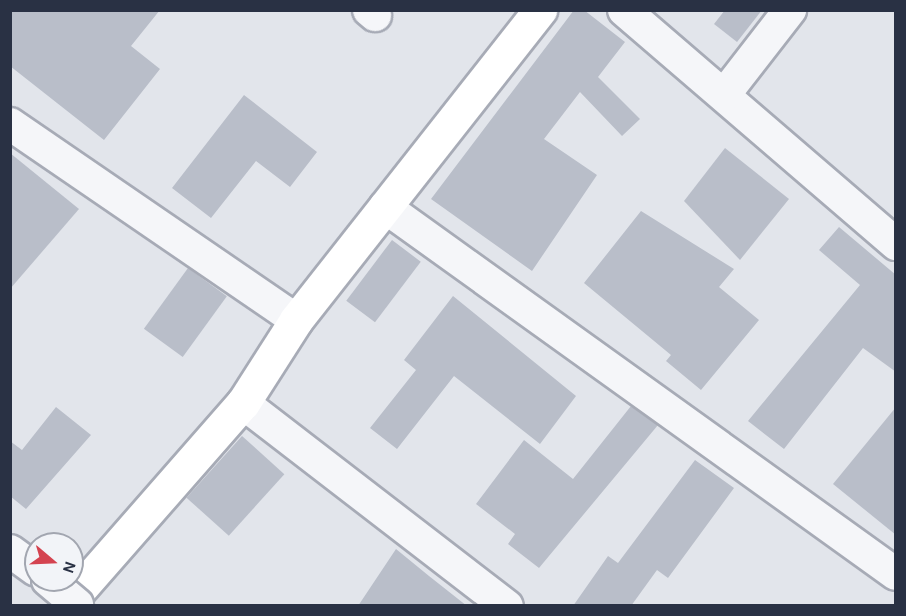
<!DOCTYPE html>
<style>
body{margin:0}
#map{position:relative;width:906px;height:616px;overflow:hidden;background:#e2e5eb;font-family:Karla,sans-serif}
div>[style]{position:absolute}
.building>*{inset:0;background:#b9bec9;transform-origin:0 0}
.roads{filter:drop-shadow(2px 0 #a7abb6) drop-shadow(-2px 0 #a7abb6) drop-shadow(0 2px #a7abb6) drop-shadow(0 -2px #a7abb6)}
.street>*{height:32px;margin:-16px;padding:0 16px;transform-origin:16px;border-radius:16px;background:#f5f6f9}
.secondary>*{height:33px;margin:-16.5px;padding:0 16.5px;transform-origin:16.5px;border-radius:16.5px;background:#fff}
.bridges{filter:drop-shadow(2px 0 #a7abb6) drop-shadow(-2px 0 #a7abb6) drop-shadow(0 2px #a7abb6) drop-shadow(0 -2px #a7abb6)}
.street-bridge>*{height:32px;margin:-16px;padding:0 16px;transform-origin:16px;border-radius:16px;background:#f5f6f9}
span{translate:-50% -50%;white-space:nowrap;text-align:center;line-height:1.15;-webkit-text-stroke:4.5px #f2f4f8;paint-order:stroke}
.frame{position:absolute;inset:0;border:12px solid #293144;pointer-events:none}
.north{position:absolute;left:24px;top:532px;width:60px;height:60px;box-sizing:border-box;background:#f2f4f8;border:2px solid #a2a6b0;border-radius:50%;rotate:109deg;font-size:16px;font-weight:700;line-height:24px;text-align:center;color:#293144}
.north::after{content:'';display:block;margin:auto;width:21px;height:27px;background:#d44350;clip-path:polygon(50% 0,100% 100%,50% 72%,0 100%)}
</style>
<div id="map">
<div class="building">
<div style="clip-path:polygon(10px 10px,160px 10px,131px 46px,160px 69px,104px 140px,10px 66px)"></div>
<div style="clip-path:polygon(574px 10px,584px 10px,625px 42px,598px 77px,640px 119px,622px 136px,580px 92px,544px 139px,597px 175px,532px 271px,431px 199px)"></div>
<div style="clip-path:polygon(725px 10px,762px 10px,737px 42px,714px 24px)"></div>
<div style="clip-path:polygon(244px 95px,317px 152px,290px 187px,256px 161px,211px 218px,172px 188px)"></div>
<div style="clip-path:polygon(725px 148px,789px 199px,740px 260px,684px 201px)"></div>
<div style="clip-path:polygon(10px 153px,79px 209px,10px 289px)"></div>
<div style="clip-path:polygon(641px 211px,734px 269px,719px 287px,759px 320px,701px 390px,666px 361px,671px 355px,584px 283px)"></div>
<div style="clip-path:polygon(839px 227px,896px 275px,896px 372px,863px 348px,784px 449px,748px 421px,860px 285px,819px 250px)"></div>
<div style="left:392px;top:240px;width:36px;height:76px;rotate:37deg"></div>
<div style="left:188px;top:268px;width:48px;height:75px;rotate:36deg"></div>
<div style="clip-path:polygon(453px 296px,576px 396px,540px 444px,454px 376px,397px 449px,370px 428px,416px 370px,404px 360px)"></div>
<div style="clip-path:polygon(631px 406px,658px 425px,539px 568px,508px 544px,515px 534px,476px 504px,524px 440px,573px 479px)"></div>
<div style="clip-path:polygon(56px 407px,91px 435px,26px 509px,10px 496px,10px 441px,22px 450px)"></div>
<div style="clip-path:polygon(896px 407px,896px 535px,833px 484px)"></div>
<div style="left:242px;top:436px;width:57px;height:83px;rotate:42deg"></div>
<div style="clip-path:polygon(695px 460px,734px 488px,668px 578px,657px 570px,631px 606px,573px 606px,608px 556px,618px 563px)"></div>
<div style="clip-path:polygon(396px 549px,429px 576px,467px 606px,358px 606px)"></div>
</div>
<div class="roads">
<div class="street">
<div style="left:369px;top:10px;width:8px;rotate:40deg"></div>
<div style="left:624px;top:10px;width:359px;rotate:40.7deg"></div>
<div style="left:724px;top:95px;width:108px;rotate:-52.2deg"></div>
<div style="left:10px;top:124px;width:347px;rotate:34.4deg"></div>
<div style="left:385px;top:207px;width:629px;rotate:35.69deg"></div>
<div style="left:243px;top:403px;width:333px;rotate:37.6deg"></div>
<div style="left:10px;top:551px;width:32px;rotate:36deg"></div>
</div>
<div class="secondary">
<div style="left:65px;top:606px;width:270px;rotate:-48.8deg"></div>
<div style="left:243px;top:403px;width:98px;rotate:-57.4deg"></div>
<div style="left:296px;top:320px;width:395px;rotate:-51.8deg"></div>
</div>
</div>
<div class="bridges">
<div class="street-bridge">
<div style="left:48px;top:580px;width:38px;rotate:40deg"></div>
</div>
</div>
<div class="frame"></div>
<div class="north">N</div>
</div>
